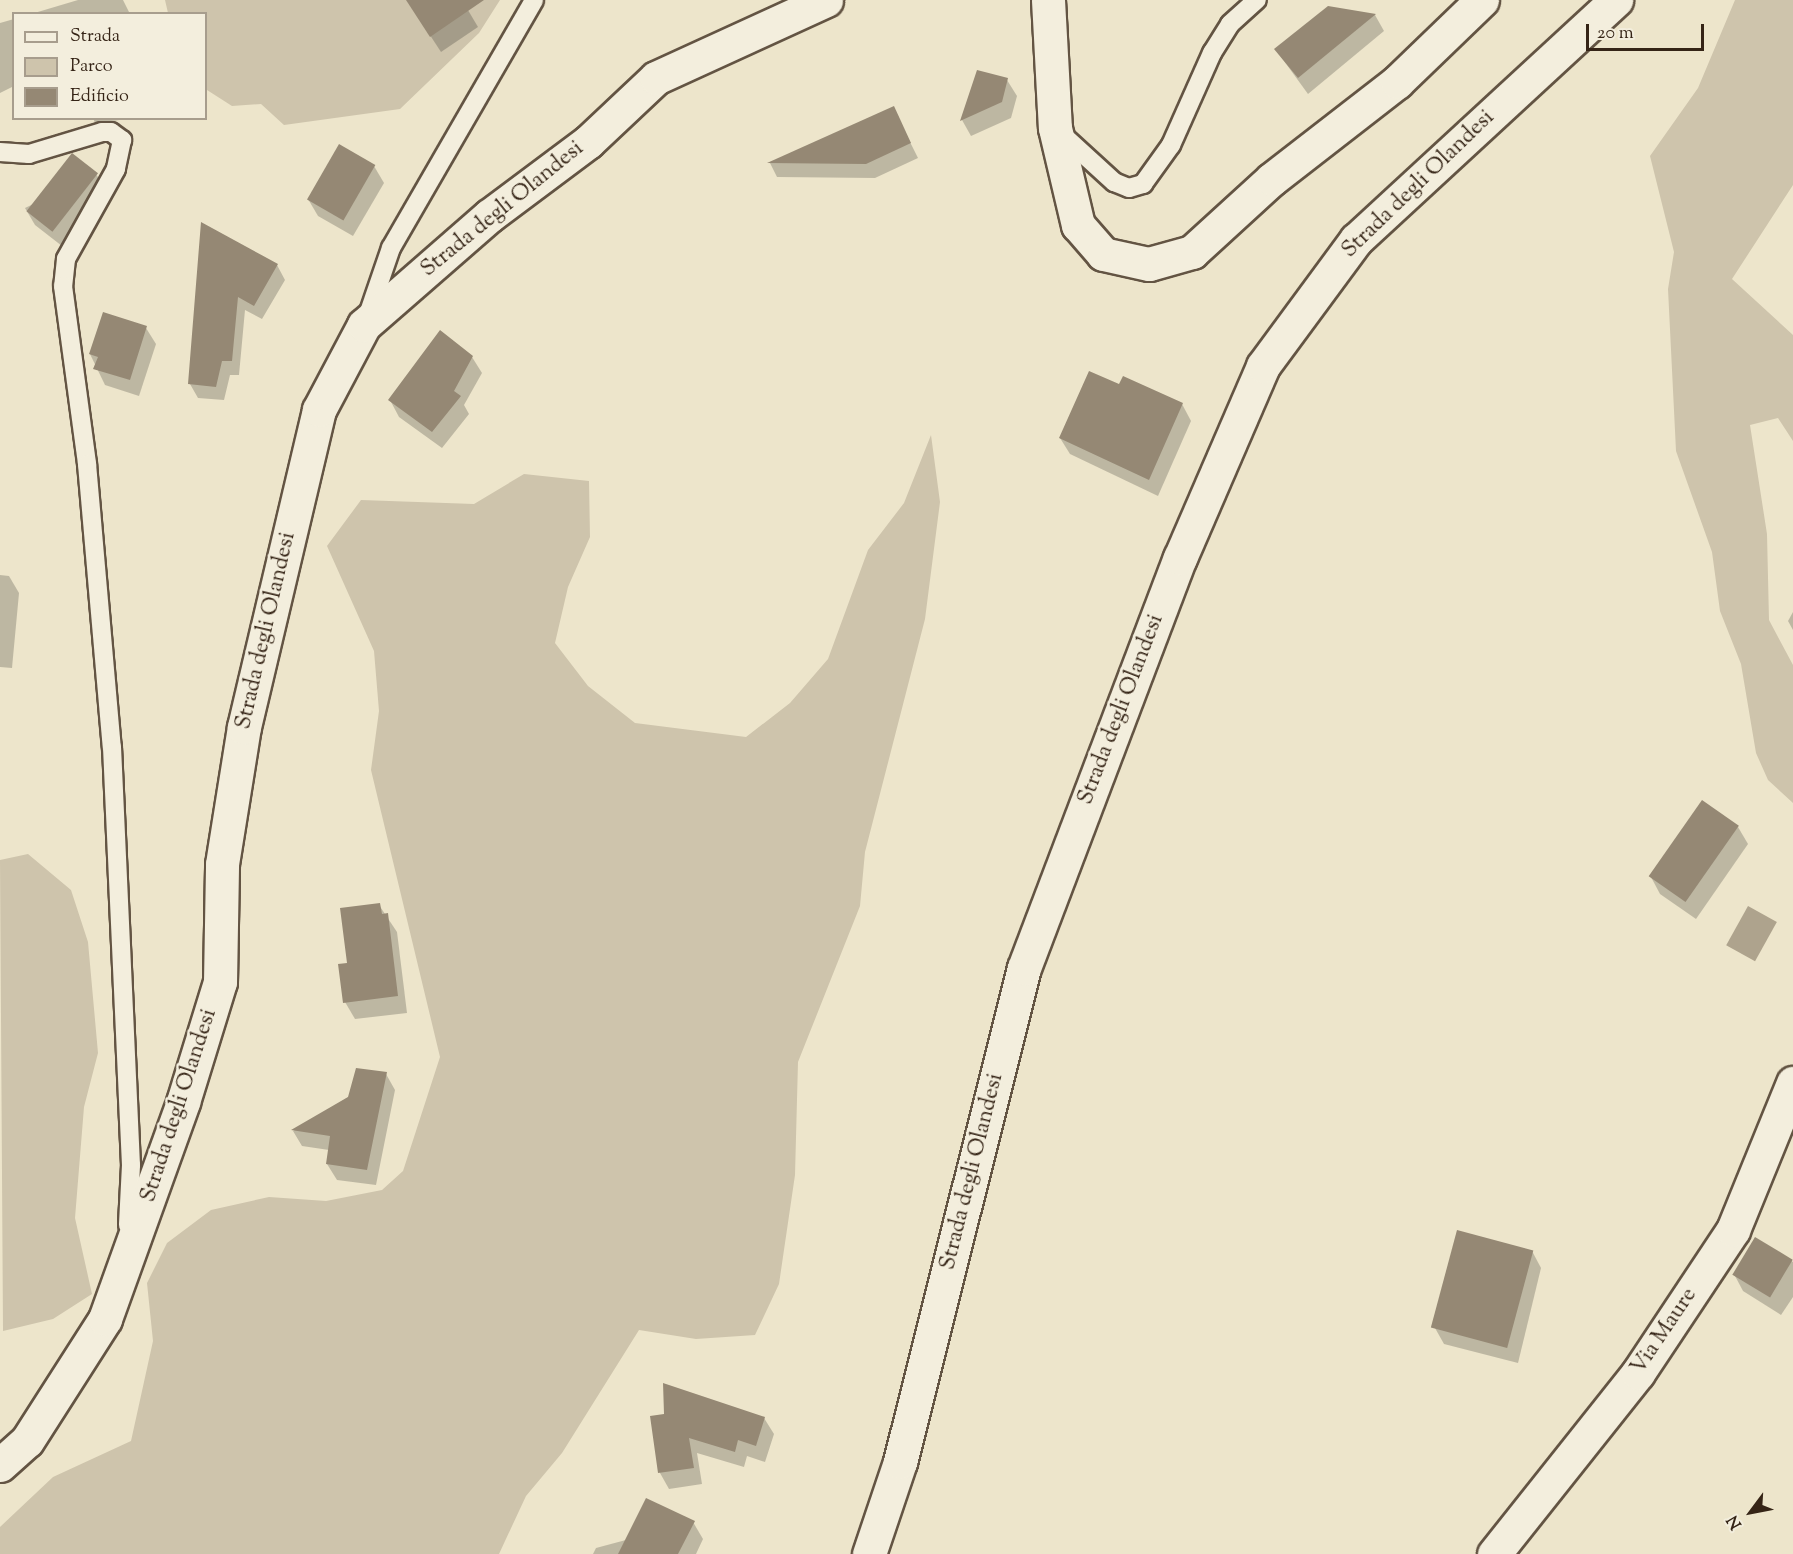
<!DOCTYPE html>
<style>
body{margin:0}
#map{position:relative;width:1793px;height:1554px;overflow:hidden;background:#ede5cb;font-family:"Sorts Mill Goudy",serif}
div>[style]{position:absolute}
.green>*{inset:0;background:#cec4ac}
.water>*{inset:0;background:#aea38d;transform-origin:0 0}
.shadow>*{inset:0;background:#0003}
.building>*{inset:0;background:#958874;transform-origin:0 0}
.roads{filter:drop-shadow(2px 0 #635443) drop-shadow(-2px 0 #635443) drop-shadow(0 2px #635443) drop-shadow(0 -2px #635443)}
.service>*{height:18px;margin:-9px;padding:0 9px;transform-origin:9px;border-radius:9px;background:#f3eedd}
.minor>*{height:33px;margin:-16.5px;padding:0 16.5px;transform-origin:16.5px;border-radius:16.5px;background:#f3eedd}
.secondary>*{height:33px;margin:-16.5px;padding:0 16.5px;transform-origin:16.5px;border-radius:16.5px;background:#f3eedd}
span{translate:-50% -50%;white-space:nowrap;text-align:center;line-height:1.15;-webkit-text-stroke:5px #f3eedd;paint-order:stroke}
.street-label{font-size:22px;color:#352416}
.legend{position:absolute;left:12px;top:12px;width:195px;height:108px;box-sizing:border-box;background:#f3eedd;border:2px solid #a79d8d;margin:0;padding:8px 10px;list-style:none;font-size:18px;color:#352416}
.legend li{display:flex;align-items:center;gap:12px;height:30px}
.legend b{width:30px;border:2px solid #a79d8d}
.north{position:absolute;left:1721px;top:1482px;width:60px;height:60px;-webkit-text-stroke:4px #f3eedd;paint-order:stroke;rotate:238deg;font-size:16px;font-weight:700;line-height:24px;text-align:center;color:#352416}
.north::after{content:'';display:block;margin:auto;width:21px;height:27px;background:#352416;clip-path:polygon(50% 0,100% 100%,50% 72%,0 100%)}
.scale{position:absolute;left:1586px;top:24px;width:118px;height:27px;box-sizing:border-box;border:3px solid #352416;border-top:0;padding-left:8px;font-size:18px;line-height:21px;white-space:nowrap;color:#352416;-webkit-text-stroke:4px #f3eedd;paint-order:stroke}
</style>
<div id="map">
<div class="green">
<div style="clip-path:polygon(165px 0,500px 0,479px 33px,400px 109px,284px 125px,261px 104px,232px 106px,207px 90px,206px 14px,168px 13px)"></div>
<div style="clip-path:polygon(1735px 0,1793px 0,1793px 185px,1732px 279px,1793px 335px,1793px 441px,1778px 418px,1750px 425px,1767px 534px,1769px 620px,1793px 665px,1793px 803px,1768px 780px,1756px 753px,1741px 664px,1720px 611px,1712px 552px,1676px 451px,1668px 289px,1674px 252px,1650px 156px,1698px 88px)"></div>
<div style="clip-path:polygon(931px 435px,940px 502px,925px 619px,865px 852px,860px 906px,798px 1062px,795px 1175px,779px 1284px,755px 1335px,696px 1339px,639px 1330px,562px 1453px,526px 1496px,499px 1554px,0 1554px,0 1527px,53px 1477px,131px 1441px,153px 1341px,147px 1283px,167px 1243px,211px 1210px,269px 1197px,326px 1201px,382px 1190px,403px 1171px,440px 1057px,371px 770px,379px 711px,374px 651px,327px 546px,361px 500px,474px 504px,524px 474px,589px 481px,590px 537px,568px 587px,555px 643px,588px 686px,635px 723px,746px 737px,790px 703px,828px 659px,868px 550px,904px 503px)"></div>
<div style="clip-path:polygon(28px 854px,71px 890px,88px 942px,98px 1053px,84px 1107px,75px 1218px,92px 1294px,53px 1319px,3px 1331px,0 860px)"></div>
</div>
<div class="water">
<div style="left:1748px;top:906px;width:33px;height:45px;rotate:29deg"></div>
</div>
<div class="shadow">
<div style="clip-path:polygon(78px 0,123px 0,130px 14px,31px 14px)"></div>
<div style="clip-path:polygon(407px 0,462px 0,478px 27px,441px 52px)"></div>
<div style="clip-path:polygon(1329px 7px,1375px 15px,1384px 31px,1308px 94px,1276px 50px)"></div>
<div style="clip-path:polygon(14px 19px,14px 86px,0 93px,0 23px)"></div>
<div style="clip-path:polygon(978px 72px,1007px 80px,1017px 96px,1011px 118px,971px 136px,962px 120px)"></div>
<div style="clip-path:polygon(893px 108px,918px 158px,875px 178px,777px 177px,770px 163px)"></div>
<div style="clip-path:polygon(93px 118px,136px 118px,95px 123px)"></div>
<div style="clip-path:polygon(374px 166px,384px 183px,353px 236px,318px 216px,308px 199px)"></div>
<div style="clip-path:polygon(96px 174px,106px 190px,62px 246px,35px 225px,25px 208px)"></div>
<div style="clip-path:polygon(202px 224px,277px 265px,285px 280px,262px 319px,245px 310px,239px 375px,230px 375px,224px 400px,198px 398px,190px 384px)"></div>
<div style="clip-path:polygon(146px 328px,156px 344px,139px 396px,105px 385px,90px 354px)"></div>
<div style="clip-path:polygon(472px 357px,482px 373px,464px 405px,469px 414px,442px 448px,399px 417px,390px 400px)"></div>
<div style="clip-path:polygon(1120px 386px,1182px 404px,1191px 421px,1158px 496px,1070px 454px,1060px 438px)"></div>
<div style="clip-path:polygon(0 575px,9px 576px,19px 593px,12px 668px,0 667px)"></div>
<div style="clip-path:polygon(1793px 612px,1793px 630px,1788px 621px)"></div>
<div style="clip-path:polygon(1738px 827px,1748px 844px,1696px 919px,1660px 894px,1651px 877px)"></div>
<div style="clip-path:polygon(379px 905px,397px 932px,407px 1013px,355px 1019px,345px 1002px,349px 964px)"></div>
<div style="clip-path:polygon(386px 1074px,395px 1090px,376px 1185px,337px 1180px,327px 1164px,329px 1150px,302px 1146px,293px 1131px)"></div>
<div style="clip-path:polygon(1755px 1239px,1793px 1262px,1793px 1297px,1781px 1315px,1743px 1291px,1734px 1274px)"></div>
<div style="clip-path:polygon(1532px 1251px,1541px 1268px,1518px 1363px,1444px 1344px,1435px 1328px)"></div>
<div style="clip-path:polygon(652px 1418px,764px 1418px,774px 1434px,765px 1462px,747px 1456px,744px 1467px,697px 1453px,702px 1484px,669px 1489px,660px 1473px)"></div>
<div style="clip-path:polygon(693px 1522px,703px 1539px,696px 1554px,593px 1554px,596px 1548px)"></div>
</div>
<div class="building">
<div style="clip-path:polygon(406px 0,484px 0,430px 37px)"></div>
<div style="clip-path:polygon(1328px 6px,1376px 14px,1298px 78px,1274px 49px)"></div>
<div style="clip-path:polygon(977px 70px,1008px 78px,1002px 102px,960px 121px)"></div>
<div style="clip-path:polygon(894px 106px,911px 143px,866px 164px,767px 163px)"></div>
<div style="left:339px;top:144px;width:42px;height:64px;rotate:30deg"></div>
<div style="left:72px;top:153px;width:33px;height:74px;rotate:38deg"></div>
<div style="clip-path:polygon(201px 222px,278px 264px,254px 306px,238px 297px,232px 361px,222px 361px,216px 387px,188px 384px)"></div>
<div style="clip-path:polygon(103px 312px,147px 326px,130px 380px,93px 369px,98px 357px,89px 354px)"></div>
<div style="clip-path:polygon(440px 330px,473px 356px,454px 391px,461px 396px,432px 432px,388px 400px)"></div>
<div style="clip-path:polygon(1089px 371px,1119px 384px,1123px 376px,1183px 403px,1149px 480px,1059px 438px)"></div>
<div style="left:1702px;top:800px;width:45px;height:93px;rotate:35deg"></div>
<div style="clip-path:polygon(380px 903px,382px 914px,388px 913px,398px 996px,343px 1003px,338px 964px,347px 963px,340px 908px)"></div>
<div style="clip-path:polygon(356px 1068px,387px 1072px,367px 1170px,326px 1164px,330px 1136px,291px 1130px,348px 1097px)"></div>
<div style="left:1457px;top:1230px;width:79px;height:101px;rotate:15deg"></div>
<div style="left:1755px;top:1237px;width:44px;height:44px;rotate:31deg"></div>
<div style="clip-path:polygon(663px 1383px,765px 1417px,756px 1446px,738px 1440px,735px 1452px,689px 1438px,694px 1468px,658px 1473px,650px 1416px,664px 1414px)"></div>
<div style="clip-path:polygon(646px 1498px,695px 1521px,678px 1554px,618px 1554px)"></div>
</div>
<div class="roads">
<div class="service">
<div style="left:1056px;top:129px;width:79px;rotate:42.4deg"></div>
<div style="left:1114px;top:182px;width:16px;rotate:22deg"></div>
<div style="left:1129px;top:188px;width:15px;rotate:-16deg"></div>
<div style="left:1143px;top:184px;width:48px;rotate:-54.3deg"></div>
<div style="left:1171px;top:145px;width:101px;rotate:-66deg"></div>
<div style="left:1212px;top:53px;width:34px;rotate:-58deg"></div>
<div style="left:1230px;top:24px;width:36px;rotate:-42deg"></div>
<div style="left:0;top:152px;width:29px;rotate:4deg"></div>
<div style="left:29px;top:154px;width:76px;rotate:-16.8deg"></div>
<div style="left:102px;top:132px;width:9px"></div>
<div style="left:111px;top:132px;width:14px;rotate:36deg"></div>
<div style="left:122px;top:140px;width:30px;rotate:102deg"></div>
<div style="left:116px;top:169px;width:103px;rotate:119.1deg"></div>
<div style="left:66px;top:259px;width:27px;rotate:96deg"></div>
<div style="left:63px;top:286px;width:180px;rotate:82.3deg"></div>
<div style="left:87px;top:464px;width:284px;rotate:85deg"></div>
<div style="left:112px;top:747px;width:418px;rotate:87.4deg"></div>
<div style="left:131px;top:1165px;width:60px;rotate:92.9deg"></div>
<div style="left:368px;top:315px;width:71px;rotate:-71.1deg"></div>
<div style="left:391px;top:248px;width:286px;rotate:-60deg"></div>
</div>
<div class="minor">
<div style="left:1494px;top:1554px;width:231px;rotate:-51.5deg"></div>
<div style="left:1638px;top:1373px;width:172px;rotate:-56.4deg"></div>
<div style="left:1733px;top:1230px;width:159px;rotate:-67.8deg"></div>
</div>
<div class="secondary">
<div style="left:1048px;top:0;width:128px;rotate:86.9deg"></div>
<div style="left:1055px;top:128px;width:100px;rotate:76.7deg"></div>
<div style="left:1078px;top:225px;width:38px;rotate:49deg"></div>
<div style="left:1103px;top:254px;width:47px;rotate:12.3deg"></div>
<div style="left:1149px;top:264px;width:45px;rotate:-15.6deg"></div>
<div style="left:1192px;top:252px;width:108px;rotate:-42.4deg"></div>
<div style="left:1272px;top:179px;width:158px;rotate:-37.8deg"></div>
<div style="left:1397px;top:82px;width:118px;rotate:-44deg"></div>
<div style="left:0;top:1465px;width:36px;rotate:-42deg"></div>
<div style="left:27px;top:1441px;width:145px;rotate:-57.4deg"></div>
<div style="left:105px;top:1319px;width:231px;rotate:-70.2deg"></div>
<div style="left:183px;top:1102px;width:126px;rotate:-72.9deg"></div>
<div style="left:220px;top:982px;width:118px;rotate:-89deg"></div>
<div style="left:222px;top:864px;width:139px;rotate:-80.9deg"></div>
<div style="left:244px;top:727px;width:326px;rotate:-76.7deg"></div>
<div style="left:319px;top:410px;width:96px;rotate:-62.1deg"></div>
<div style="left:364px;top:325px;width:166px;rotate:-41.1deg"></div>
<div style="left:489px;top:216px;width:124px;rotate:-36.8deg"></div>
<div style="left:588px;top:142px;width:93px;rotate:-43.3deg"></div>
<div style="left:656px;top:78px;width:187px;rotate:-24.6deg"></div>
<div style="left:869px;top:1554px;width:97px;rotate:-71.4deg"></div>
<div style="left:900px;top:1462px;width:509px;rotate:-75.91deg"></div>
<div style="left:1024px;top:968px;width:439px;rotate:-69.2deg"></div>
<div style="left:1180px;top:558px;width:209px;rotate:-66.6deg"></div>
<div style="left:1263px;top:366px;width:157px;rotate:-53.6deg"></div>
<div style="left:1356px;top:240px;width:354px;rotate:-42.7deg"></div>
</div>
</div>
<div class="street-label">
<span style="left:1419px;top:185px;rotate:-44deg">Strada degli Olandesi</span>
<span style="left:503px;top:210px;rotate:-39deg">Strada degli Olandesi</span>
<span style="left:267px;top:631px;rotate:-77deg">Strada degli Olandesi</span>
<span style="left:1122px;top:710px;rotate:-69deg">Strada degli Olandesi</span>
<span style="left:180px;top:1106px;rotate:-72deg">Strada degli Olandesi</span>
<span style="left:973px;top:1172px;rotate:-76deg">Strada degli Olandesi</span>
<span style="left:1665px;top:1332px;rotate:-56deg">Via Maure</span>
</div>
<ul class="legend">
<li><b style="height:8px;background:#f3eedd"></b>Strada</li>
<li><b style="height:16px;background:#cec4ac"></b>Parco</li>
<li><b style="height:16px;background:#958874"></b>Edificio</li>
</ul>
<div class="north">N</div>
<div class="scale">20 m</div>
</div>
